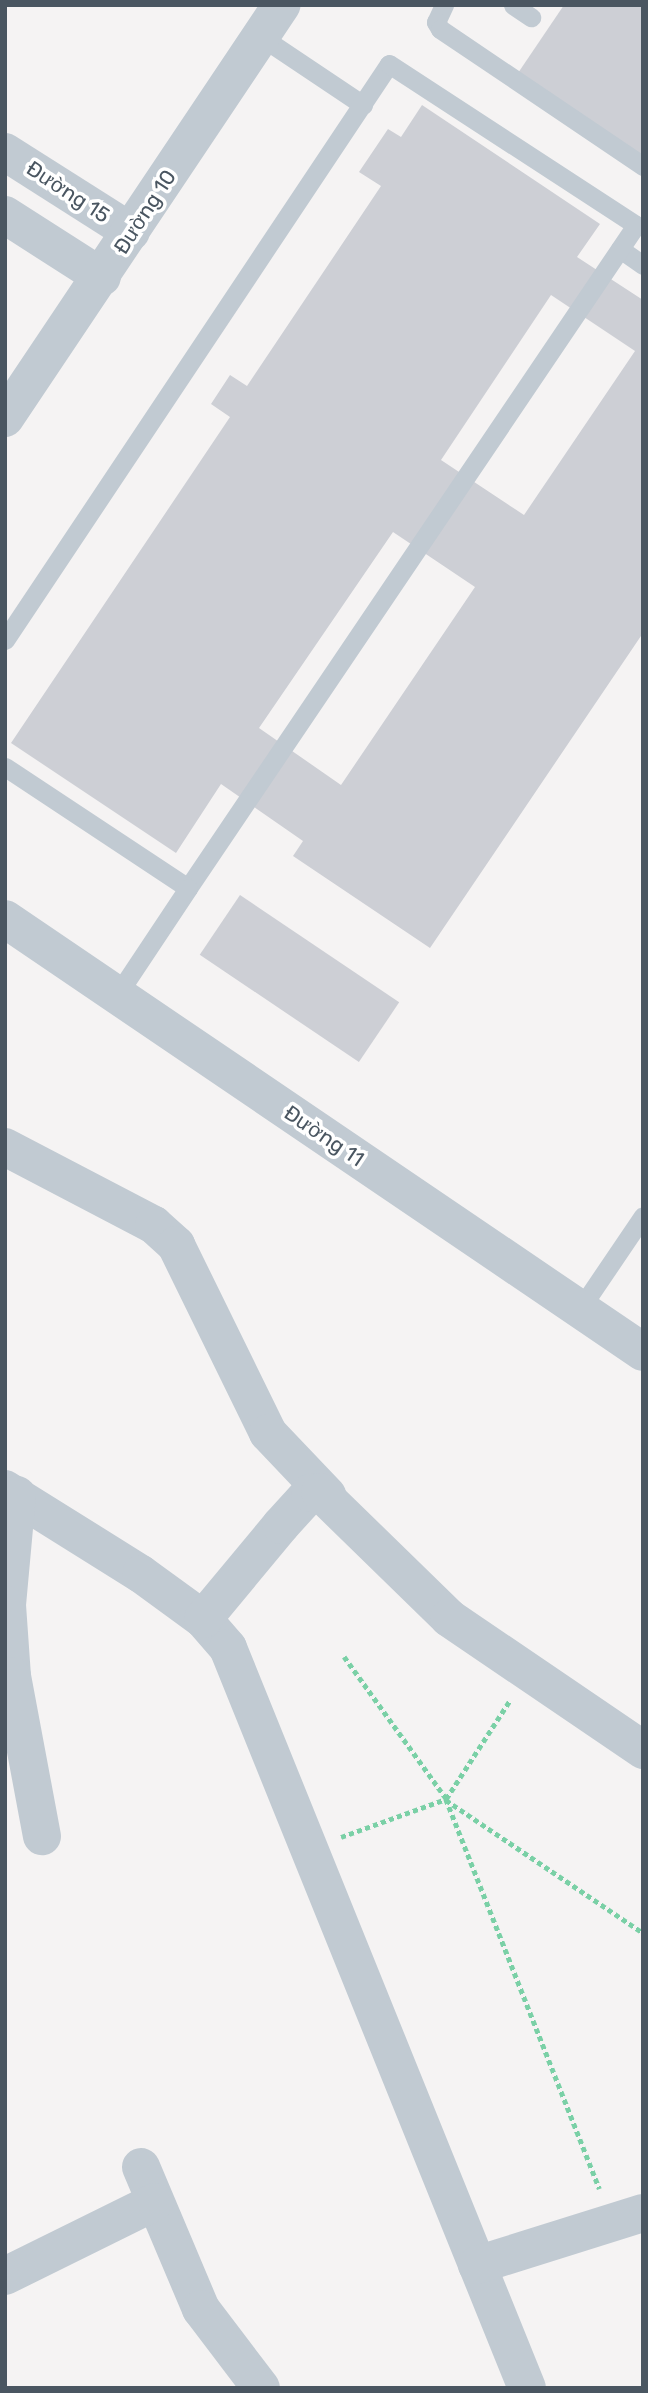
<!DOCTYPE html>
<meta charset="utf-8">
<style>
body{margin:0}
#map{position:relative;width:648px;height:2393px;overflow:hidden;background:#f5f3f3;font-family:Rubik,sans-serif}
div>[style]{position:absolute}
.building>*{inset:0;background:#cdcfd5;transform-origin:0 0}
.path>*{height:4.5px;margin-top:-2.25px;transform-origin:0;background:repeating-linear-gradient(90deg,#7ad0a6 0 5px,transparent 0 8.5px)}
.service>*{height:19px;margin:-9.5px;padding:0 9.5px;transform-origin:9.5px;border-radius:9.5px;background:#c1cad2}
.minor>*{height:38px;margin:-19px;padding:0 19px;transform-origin:19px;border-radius:19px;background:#c1cad2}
.tertiary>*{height:38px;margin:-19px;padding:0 19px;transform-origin:19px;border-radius:19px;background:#c1cad2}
span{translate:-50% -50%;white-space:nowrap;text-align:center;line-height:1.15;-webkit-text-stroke:7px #fff;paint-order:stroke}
.street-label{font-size:21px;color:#4a5661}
.frame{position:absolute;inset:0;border:7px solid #4a5661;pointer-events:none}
</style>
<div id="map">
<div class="building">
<div style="clip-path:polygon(564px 5px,643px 5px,643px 161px,516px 76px)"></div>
<div style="clip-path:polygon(evenodd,422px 105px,600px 224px,577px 257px,643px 300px,643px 633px,430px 948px,293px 856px,303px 841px,221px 784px,176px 853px,11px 743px,230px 417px,211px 404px,230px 375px,247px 386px,381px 186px,359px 172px,388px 129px,401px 137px,422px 105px,551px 295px,635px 351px,524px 515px,441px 460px,551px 295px,422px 105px,393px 532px,475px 587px,341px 785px,259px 728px,393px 532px)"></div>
<div style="left:240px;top:895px;width:192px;height:72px;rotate:34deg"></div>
</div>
<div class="path">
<div style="left:446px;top:1799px;width:419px;rotate:68.5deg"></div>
<div style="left:446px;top:1799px;width:118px;rotate:-57.1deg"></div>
<div style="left:446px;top:1800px;width:238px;rotate:34deg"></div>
<div style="left:341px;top:1837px;width:112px;rotate:-19.9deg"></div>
<div style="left:446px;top:1799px;width:175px;rotate:-125.7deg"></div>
</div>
<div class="service">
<div style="left:444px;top:5px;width:19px;rotate:115deg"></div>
<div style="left:436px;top:22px;width:8px;rotate:60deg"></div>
<div style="left:440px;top:29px;width:245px;rotate:34deg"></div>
<div style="left:513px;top:5px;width:22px;rotate:34deg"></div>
<div style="left:260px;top:36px;width:124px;rotate:33.8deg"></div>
<div style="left:620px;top:249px;width:28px;rotate:35deg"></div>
<div style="left:5px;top:640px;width:692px;rotate:-56.31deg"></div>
<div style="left:389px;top:64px;width:295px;rotate:33.1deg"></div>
<div style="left:636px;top:225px;width:800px;rotate:124.05deg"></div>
<div style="left:188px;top:888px;width:219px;rotate:-146.5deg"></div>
<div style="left:117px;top:995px;width:128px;rotate:-56.4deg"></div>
<div style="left:580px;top:1309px;width:112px;rotate:-55.9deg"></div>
</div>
<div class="minor">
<div style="left:5px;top:919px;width:771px;rotate:34.16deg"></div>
<div style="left:5px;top:1147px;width:168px;rotate:27.6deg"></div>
<div style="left:154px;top:1225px;width:30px;rotate:42deg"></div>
<div style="left:176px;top:1245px;width:209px;rotate:63.9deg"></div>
<div style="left:268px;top:1433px;width:86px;rotate:46.4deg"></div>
<div style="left:5px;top:1489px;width:160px;rotate:32deg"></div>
<div style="left:141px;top:1574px;width:77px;rotate:36deg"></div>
<div style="left:203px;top:1619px;width:38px;rotate:49deg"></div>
<div style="left:228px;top:1648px;width:798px;rotate:68deg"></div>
<div style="left:17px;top:1495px;width:110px;rotate:95.2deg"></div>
<div style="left:7px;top:1605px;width:71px;rotate:86deg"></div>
<div style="left:12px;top:1676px;width:163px;rotate:79.4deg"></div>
<div style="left:203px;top:1619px;width:122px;rotate:-50.3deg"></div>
<div style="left:281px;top:1525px;width:43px;rotate:-47.8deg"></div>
<div style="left:310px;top:1493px;width:10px;rotate:-6deg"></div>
<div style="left:320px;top:1492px;width:180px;rotate:44.3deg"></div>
<div style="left:449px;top:1618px;width:235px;rotate:34.2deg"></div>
<div style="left:141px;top:2167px;width:154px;rotate:67.1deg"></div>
<div style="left:201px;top:2309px;width:99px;rotate:52.8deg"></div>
<div style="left:477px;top:2265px;width:174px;rotate:-17.4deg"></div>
<div style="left:5px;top:2276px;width:167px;rotate:-26.3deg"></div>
</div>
<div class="tertiary">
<div style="left:5px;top:152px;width:149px;rotate:32.4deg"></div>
<div style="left:5px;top:215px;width:115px;rotate:32.6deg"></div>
<div style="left:5px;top:418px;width:497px;rotate:-56.2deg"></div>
</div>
<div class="street-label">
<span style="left:68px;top:192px;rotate:33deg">Đường 15</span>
<span style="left:145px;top:212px;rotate:-57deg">Đường 10</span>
<span style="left:324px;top:1136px;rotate:34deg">Đường 11</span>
</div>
<div class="frame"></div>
</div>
